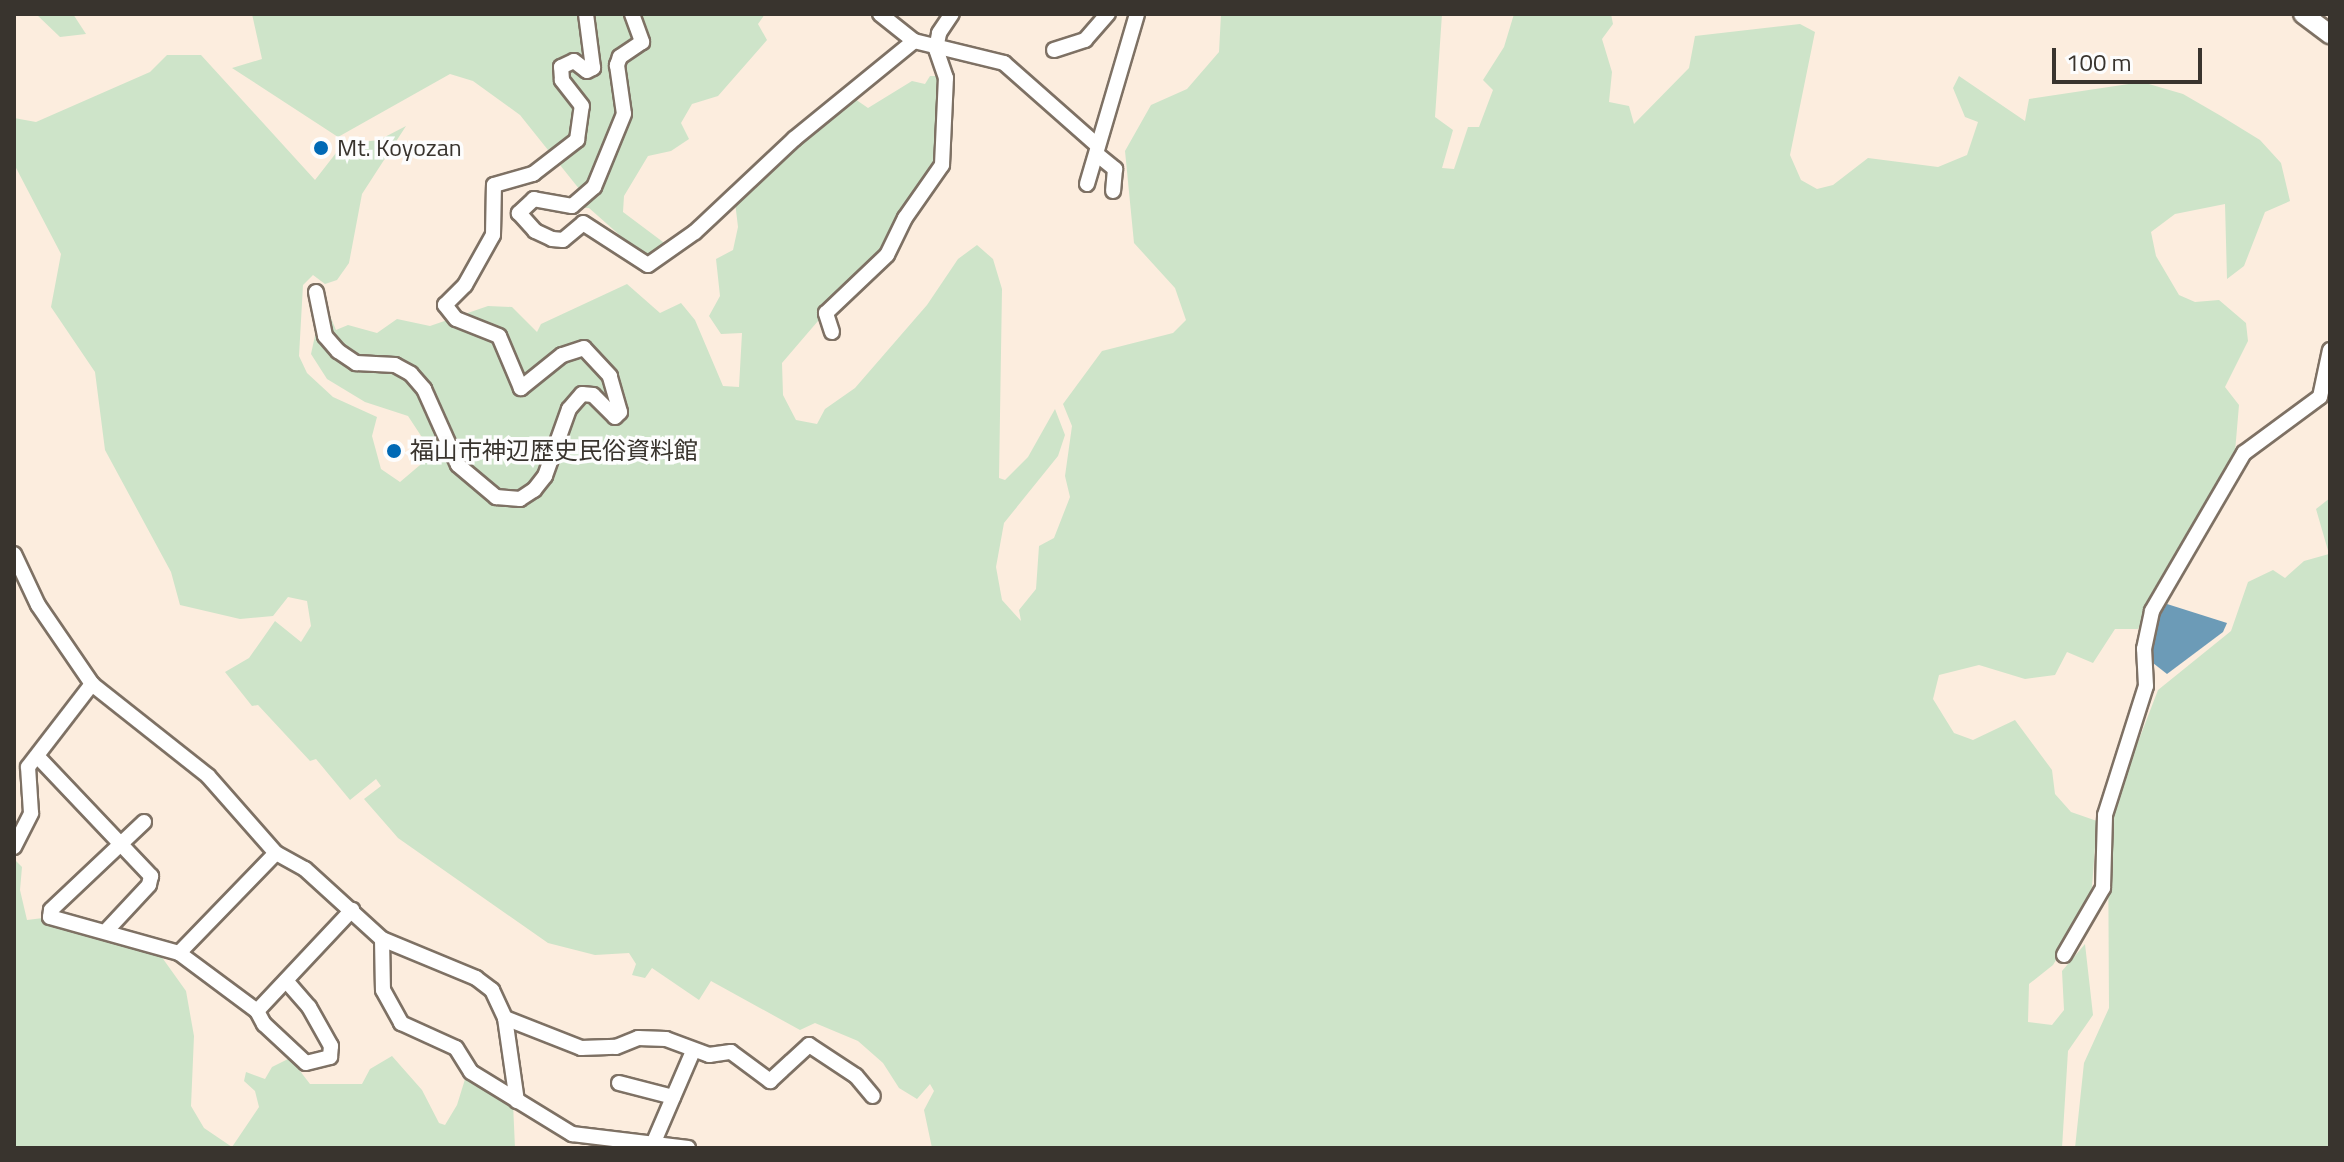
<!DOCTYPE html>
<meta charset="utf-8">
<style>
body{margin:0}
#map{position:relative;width:2344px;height:1162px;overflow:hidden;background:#fcedde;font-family:"Titillium Web","Noto Sans JP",sans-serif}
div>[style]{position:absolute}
.green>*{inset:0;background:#cee4c9}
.water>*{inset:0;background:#6c9bb7}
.roads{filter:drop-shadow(2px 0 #7e7164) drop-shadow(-2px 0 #7e7164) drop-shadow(0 2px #7e7164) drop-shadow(0 -2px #7e7164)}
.minor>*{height:14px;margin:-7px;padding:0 7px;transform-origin:7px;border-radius:7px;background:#fff}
.major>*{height:18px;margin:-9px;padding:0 9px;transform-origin:9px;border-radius:9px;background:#fff}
.dots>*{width:22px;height:22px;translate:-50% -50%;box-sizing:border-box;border:4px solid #fdfdfd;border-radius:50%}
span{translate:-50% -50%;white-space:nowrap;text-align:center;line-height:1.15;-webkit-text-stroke:7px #fdfdfd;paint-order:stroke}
.poi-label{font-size:24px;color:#39342e}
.left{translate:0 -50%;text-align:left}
.frame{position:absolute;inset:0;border:16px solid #39342e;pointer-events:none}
.scale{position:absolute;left:2052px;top:48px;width:150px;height:36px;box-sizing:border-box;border:4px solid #39342e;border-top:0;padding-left:10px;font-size:24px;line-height:28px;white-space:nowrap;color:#39342e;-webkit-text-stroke:6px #fdfdfd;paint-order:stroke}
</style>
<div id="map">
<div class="green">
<div style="clip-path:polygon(36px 14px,73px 14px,86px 34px,60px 37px)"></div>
<div style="clip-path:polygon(252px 14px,765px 14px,758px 24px,767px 40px,718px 96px,692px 104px,681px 123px,689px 139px,671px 151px,648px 156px,624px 196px,623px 212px,667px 245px,655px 255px,641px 254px,589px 208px,549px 207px,580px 190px,520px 115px,473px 81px,450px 74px,338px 137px,232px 68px,262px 59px)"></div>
<div style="clip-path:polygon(1221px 14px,1442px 14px,1435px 117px,1453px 130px,1442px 168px,1454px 169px,1468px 127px,1479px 127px,1493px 90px,1483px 80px,1504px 47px,1514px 14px,1611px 14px,1613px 24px,1602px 39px,1612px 72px,1609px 102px,1629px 106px,1634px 124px,1689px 68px,1695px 36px,1800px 24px,1815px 32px,1790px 155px,1801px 180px,1817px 189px,1833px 185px,1868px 158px,1938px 167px,1967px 155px,1978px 122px,1965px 117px,1953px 88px,1959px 76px,2025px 121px,2029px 99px,2142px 82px,2183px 94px,2221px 116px,2260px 140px,2281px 163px,2290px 201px,2265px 212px,2244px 266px,2227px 279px,2225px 204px,2175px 214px,2151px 232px,2156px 256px,2179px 295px,2195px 302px,2219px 300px,2246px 323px,2248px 341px,2225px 387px,2239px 405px,2235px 452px,2138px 629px,2115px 629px,2093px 663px,2067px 652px,2055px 675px,2025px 679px,1979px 665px,1939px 675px,1933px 699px,1954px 733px,1973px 740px,2015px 720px,2052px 770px,2055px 794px,2071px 812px,2097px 821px,2092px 887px,2080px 921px,2053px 965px,2029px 984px,2028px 1022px,2052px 1025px,2064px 1010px,2062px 971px,2085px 944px,2093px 1015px,2068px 1051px,2062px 1148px,932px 1148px,924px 1110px,934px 1091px,930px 1084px,917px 1099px,899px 1088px,883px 1063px,858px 1041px,815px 1023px,800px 1030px,711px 981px,699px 1000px,652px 968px,645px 978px,632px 975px,636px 964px,629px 953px,595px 955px,548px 943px,398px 838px,364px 799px,381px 786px,376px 779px,350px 800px,316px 759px,310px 761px,258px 705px,252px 706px,225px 672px,249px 658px,275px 621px,301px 642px,311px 626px,307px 601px,288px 597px,273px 616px,240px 619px,180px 605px,171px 572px,105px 450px,95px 372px,51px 307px,61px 254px,14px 164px,14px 118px,36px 122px,150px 72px,167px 55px,201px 55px,315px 180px,343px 144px,379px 140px,406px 126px,362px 194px,349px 263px,337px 280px,325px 284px,313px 275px,303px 285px,299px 356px,307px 373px,333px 397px,377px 417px,372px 436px,381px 469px,400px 482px,433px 454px,408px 416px,365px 402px,327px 379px,311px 354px,323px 299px,336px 330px,348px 325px,377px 333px,397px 319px,430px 326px,488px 306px,512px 307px,537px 332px,541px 324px,627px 284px,660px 313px,681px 303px,695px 320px,723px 386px,739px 387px,742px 333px,721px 334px,709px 316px,720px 296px,716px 259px,733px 250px,738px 227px,735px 202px,789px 148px,855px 99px,868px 108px,912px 81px,925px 84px,930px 76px,940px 76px,935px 162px,878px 251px,782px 363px,783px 395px,796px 420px,817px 424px,825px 409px,855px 388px,927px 305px,958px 259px,977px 245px,993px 259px,1002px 289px,999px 478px,1005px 480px,1028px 457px,1055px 409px,1065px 435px,1058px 456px,1004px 523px,996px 567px,1002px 600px,1021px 621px,1019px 610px,1036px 589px,1039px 546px,1054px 538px,1070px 497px,1065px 476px,1072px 426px,1063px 404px,1102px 351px,1173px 333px,1186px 320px,1175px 288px,1134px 243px,1125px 151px,1151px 105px,1187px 89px,1219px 52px)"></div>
<div style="clip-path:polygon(2330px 498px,2330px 1148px,2075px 1148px,2084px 1063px,2109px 1008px,2108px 831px,2133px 755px,2158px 690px,2231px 631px,2248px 582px,2273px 570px,2285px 578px,2304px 561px,2329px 554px,2316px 509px)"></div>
<div style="clip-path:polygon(14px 859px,22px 867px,20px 890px,27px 920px,43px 918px,161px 956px,186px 991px,194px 1036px,191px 1106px,204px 1128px,232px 1147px,259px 1107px,255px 1091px,244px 1081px,246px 1072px,265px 1079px,272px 1067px,290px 1058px,310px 1084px,362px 1084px,370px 1069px,392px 1056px,422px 1090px,439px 1123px,445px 1125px,457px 1105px,466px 1076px,513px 1103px,515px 1148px,14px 1148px)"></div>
</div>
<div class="water">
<div style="clip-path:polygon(2167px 604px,2227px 623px,2223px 632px,2167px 674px,2153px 663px,2152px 628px)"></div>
</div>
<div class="roads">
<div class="minor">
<div style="left:632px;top:14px;width:30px;rotate:70deg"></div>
<div style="left:642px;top:42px;width:27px;rotate:146deg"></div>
<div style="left:620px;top:57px;width:9px;rotate:111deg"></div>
<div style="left:617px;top:65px;width:49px;rotate:81.9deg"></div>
<div style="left:624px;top:114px;width:79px;rotate:112.3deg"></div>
<div style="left:594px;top:187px;width:29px;rotate:139deg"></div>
<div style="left:572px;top:206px;width:39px;rotate:-170deg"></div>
<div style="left:534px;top:199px;width:21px;rotate:137deg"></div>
<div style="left:519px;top:213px;width:24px;rotate:48deg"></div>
<div style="left:535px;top:231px;width:19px;rotate:25deg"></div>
<div style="left:552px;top:239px;width:11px;rotate:5deg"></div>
<div style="left:563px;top:240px;width:26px;rotate:-40deg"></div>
<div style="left:583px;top:223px;width:77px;rotate:32.9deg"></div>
<div style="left:648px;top:265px;width:57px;rotate:-35.1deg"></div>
<div style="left:695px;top:232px;width:136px;rotate:-43.2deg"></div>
<div style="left:794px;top:139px;width:155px;rotate:-39.2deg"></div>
<div style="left:880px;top:14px;width:43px;rotate:38.5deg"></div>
<div style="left:914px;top:41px;width:93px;rotate:13.7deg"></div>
<div style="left:1004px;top:63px;width:125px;rotate:41.4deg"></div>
<div style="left:1054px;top:50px;width:33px;rotate:-18deg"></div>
<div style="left:1085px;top:40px;width:35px;rotate:-49deg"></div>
<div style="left:1099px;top:156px;width:21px;rotate:39deg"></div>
<div style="left:1115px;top:169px;width:22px;rotate:95deg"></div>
<div style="left:1087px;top:184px;width:177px;rotate:-73.6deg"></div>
<div style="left:316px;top:292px;width:45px;rotate:78.4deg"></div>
<div style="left:325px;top:336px;width:20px;rotate:49deg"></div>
<div style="left:338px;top:351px;width:22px;rotate:34deg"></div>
<div style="left:356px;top:363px;width:39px;rotate:3deg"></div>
<div style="left:395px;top:365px;width:18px;rotate:29deg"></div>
<div style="left:411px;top:374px;width:20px;rotate:49deg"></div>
<div style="left:424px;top:389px;width:83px;rotate:65.9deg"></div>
<div style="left:458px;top:465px;width:50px;rotate:40.1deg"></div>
<div style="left:496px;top:497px;width:24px;rotate:5deg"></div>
<div style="left:520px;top:499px;width:17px;rotate:-33deg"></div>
<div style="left:534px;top:490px;width:18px;rotate:-52deg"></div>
<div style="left:545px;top:476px;width:71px;rotate:-70.3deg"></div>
<div style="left:569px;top:409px;width:20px;rotate:-49deg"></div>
<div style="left:582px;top:394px;width:11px;rotate:5deg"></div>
<div style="left:593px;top:395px;width:31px;rotate:45deg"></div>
<div style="left:615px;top:417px;width:7px;rotate:-45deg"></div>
<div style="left:620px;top:412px;width:37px;rotate:-106deg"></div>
<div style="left:610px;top:376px;width:38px;rotate:-133deg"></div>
<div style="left:584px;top:348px;width:23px;rotate:162deg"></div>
<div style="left:562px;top:355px;width:53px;rotate:141.2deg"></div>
<div style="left:521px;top:388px;width:56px;rotate:-112.9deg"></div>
<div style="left:499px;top:336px;width:46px;rotate:-158.4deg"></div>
<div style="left:456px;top:319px;width:18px;rotate:-128deg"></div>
<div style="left:445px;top:305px;width:28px;rotate:-45deg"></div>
<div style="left:465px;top:285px;width:57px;rotate:-60.8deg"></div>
<div style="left:493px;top:235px;width:50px;rotate:-88.9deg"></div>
<div style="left:494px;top:185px;width:41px;rotate:-15.8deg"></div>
<div style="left:533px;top:174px;width:56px;rotate:-37.7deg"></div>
<div style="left:577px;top:140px;width:34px;rotate:-82deg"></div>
<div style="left:582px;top:106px;width:33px;rotate:-128deg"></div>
<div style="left:562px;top:80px;width:13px;rotate:-94deg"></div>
<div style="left:561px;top:67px;width:14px;rotate:-25deg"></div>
<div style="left:574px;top:61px;width:16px;rotate:38deg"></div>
<div style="left:587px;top:71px;width:7px;rotate:-27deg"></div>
<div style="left:593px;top:68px;width:54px;rotate:-97.4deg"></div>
<div style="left:832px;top:332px;width:20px;rotate:-108deg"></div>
<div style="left:826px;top:313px;width:84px;rotate:-43.6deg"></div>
<div style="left:887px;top:255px;width:41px;rotate:-64.1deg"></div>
<div style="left:905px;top:218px;width:65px;rotate:-55.1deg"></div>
<div style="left:942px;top:165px;width:87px;rotate:-87.4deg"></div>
<div style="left:946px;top:78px;width:31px;rotate:-109deg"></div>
<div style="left:936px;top:49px;width:16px;rotate:-79deg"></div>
<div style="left:939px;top:33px;width:23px;rotate:-56deg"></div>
<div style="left:14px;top:554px;width:56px;rotate:64.8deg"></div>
<div style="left:38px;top:605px;width:96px;rotate:55.6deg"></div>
<div style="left:92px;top:684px;width:148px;rotate:38.4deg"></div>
<div style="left:208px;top:776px;width:103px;rotate:48.6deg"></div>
<div style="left:276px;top:853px;width:33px;rotate:29deg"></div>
<div style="left:305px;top:869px;width:104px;rotate:42.3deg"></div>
<div style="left:382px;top:939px;width:51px;rotate:88.9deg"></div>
<div style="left:383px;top:990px;width:38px;rotate:61deg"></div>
<div style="left:401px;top:1023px;width:60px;rotate:24.4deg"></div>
<div style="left:456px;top:1048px;width:28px;rotate:58deg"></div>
<div style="left:471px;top:1072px;width:119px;rotate:31.5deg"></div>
<div style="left:572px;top:1134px;width:117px;rotate:6.9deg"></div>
<div style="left:39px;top:758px;width:163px;rotate:46.5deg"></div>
<div style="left:151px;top:876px;width:9px;rotate:103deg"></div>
<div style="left:149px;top:885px;width:60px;rotate:133deg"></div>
<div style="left:144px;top:822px;width:128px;rotate:136.6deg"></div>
<div style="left:51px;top:910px;width:7px;rotate:98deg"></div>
<div style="left:50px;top:917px;width:134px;rotate:15.6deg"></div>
<div style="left:179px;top:953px;width:97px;rotate:36.6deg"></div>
<div style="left:257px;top:1011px;width:15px;rotate:62deg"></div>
<div style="left:264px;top:1024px;width:57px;rotate:42.9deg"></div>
<div style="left:306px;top:1063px;width:25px;rotate:-14deg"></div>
<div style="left:330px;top:1057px;width:11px;rotate:-85deg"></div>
<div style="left:331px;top:1046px;width:45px;rotate:-119.4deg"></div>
<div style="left:309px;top:1007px;width:35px;rotate:-131deg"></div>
<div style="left:14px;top:847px;width:38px;rotate:-63deg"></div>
<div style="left:31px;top:813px;width:46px;rotate:-93.7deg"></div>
<div style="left:28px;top:767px;width:105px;rotate:-52.4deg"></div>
<div style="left:382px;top:939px;width:102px;rotate:22.5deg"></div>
<div style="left:476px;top:978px;width:20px;rotate:37deg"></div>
<div style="left:492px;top:990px;width:31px;rotate:65deg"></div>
<div style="left:505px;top:1018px;width:84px;rotate:81.8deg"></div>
<div style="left:179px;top:953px;width:139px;rotate:-45.9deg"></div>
<div style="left:2064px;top:955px;width:78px;rotate:-59.8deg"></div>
<div style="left:2103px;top:888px;width:73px;rotate:-88.4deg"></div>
<div style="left:2105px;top:815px;width:135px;rotate:-72.4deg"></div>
<div style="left:2146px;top:686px;width:37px;rotate:-93deg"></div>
<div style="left:2144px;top:649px;width:39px;rotate:-78deg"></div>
<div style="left:2152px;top:611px;width:183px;rotate:-59.8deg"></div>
<div style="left:2244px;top:453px;width:94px;rotate:-36.4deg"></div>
<div style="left:2320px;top:397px;width:48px;rotate:-78deg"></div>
<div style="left:257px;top:1011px;width:139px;rotate:-46.8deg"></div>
<div style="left:505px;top:1018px;width:82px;rotate:21.5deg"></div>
<div style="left:581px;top:1048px;width:35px;rotate:-2deg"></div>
<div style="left:616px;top:1047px;width:24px;rotate:-22deg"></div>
<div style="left:638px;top:1038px;width:28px;rotate:2deg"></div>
<div style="left:666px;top:1039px;width:46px;rotate:20.4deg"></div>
<div style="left:709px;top:1055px;width:22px;rotate:-8deg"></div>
<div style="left:731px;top:1052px;width:49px;rotate:36.6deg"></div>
<div style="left:770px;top:1081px;width:53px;rotate:-42.7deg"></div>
<div style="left:809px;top:1045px;width:56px;rotate:33.4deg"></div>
<div style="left:856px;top:1076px;width:26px;rotate:50deg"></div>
<div style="left:619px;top:1083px;width:56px;rotate:14.5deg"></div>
<div style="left:653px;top:1144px;width:101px;rotate:-66.7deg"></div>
</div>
<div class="major">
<div style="left:2303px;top:14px;width:34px;rotate:37deg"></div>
</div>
</div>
<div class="dots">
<div style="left:321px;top:148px;background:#0069b5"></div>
<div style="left:394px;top:451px;background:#0069b5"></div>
</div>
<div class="poi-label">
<span class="left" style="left:337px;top:148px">Mt. Koyozan</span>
<span class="left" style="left:410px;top:451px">福山市神辺歴史民俗資料館</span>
</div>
<div class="frame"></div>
<div class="scale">100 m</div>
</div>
